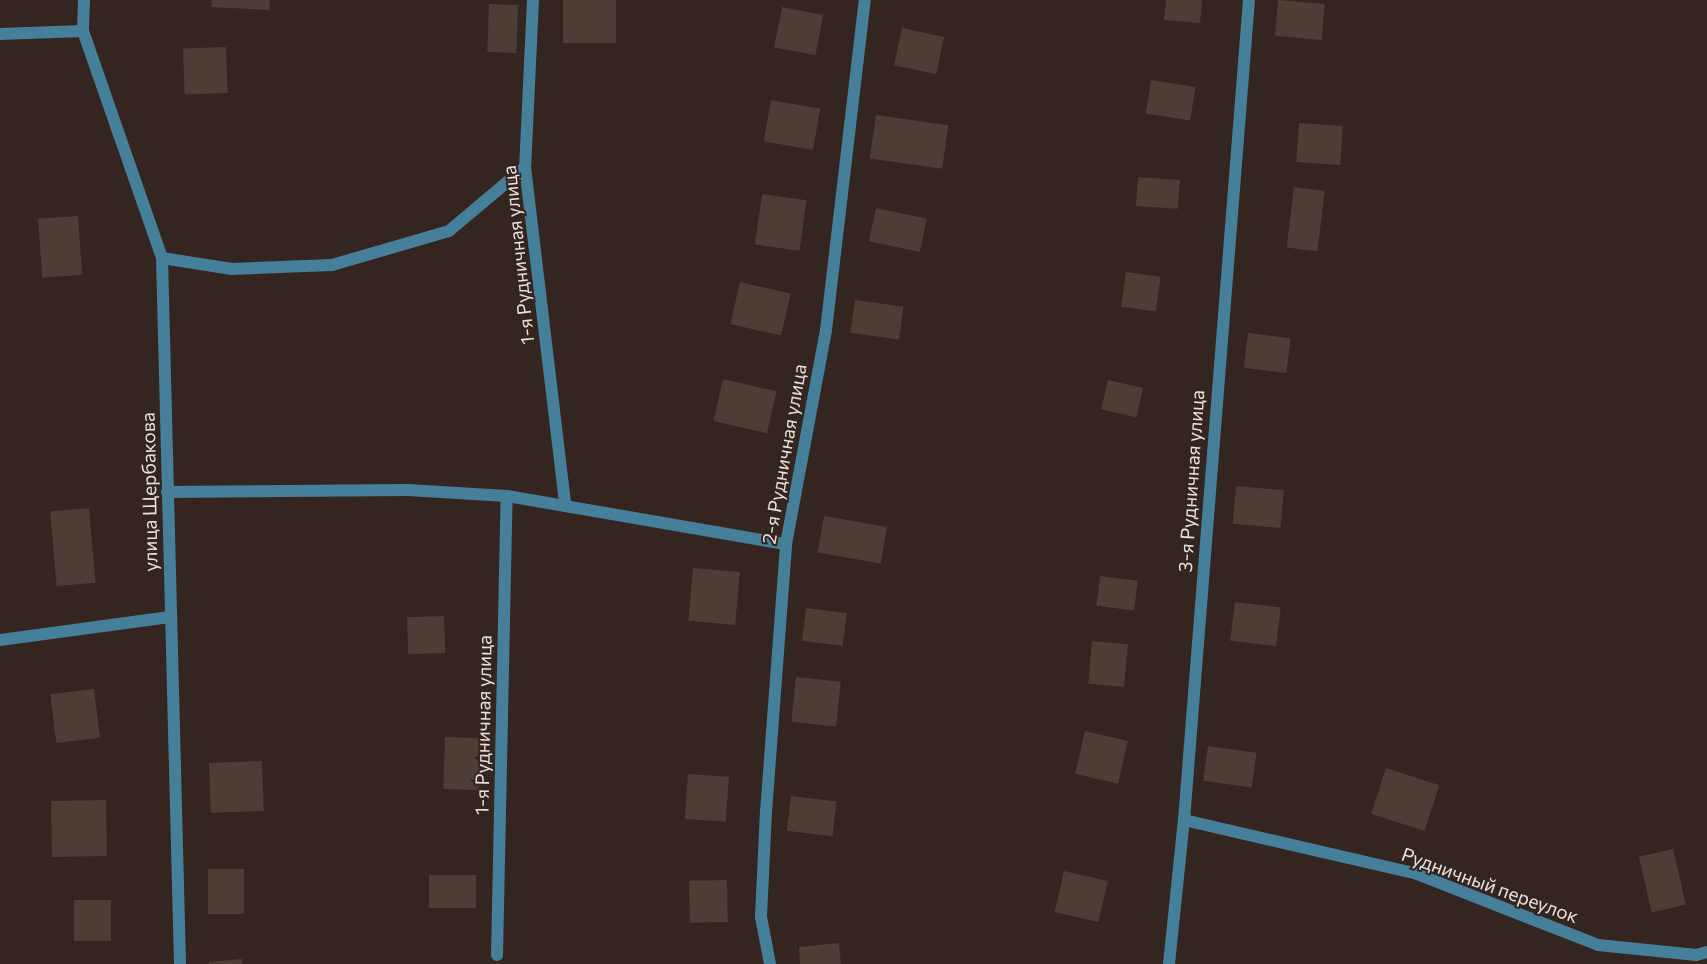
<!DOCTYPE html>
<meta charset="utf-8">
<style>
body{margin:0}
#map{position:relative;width:1707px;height:964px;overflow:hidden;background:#342520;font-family:Commissioner,sans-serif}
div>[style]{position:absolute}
.building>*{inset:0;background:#4d3d37;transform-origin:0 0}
.minor>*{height:12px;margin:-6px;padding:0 6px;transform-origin:6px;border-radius:6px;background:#467f9a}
span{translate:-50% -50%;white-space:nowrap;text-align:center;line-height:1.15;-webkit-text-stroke:4px #342520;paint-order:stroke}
.street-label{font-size:19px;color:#e9dfdb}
</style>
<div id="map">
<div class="building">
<div style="clip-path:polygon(212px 0,270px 0,269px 10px,211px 7px)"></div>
<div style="left:563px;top:0;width:53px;height:43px"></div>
<div style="clip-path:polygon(1166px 0,1202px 0,1200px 23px,1164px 20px)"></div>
<div style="left:1278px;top:0;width:47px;height:36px;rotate:5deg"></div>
<div style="left:489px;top:4px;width:29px;height:48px;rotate:2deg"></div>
<div style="left:782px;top:7px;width:42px;height:41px;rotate:11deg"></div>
<div style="left:902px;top:28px;width:43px;height:38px;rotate:12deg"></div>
<div style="left:226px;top:47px;width:46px;height:43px;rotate:88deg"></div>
<div style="left:1151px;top:80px;width:45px;height:34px;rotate:9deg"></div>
<div style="left:771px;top:100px;width:50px;height:42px;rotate:10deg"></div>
<div style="left:876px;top:115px;width:73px;height:44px;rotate:8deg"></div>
<div style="left:1299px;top:123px;width:44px;height:39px;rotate:4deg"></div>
<div style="left:1138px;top:177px;width:42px;height:29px;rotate:4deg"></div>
<div style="left:1294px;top:187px;width:31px;height:61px;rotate:7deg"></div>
<div style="left:762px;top:194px;width:45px;height:51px;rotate:8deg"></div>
<div style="left:876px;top:208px;width:52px;height:34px;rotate:12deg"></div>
<div style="left:78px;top:216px;width:59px;height:40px;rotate:86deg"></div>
<div style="left:1126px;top:272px;width:35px;height:35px;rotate:8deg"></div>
<div style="left:740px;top:282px;width:52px;height:43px;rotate:13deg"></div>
<div style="left:855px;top:300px;width:49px;height:33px;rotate:8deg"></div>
<div style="left:1248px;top:333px;width:43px;height:35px;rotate:7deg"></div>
<div style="left:723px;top:379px;width:55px;height:43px;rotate:13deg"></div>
<div style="left:1108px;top:380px;width:36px;height:30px;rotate:13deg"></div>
<div style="left:1236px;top:486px;width:48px;height:38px;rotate:5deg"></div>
<div style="left:89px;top:508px;width:75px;height:39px;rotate:85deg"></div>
<div style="left:824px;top:516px;width:64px;height:37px;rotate:10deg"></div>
<div style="left:693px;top:568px;width:47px;height:53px;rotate:5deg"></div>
<div style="left:1100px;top:576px;width:38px;height:30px;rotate:7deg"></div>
<div style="left:1235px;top:602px;width:46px;height:39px;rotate:7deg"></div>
<div style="left:806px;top:608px;width:41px;height:33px;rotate:7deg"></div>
<div style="left:444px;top:616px;width:37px;height:37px;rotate:88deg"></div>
<div style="left:1092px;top:641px;width:36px;height:43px;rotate:5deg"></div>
<div style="left:796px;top:677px;width:45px;height:45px;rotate:6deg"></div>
<div style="left:94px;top:689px;width:49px;height:44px;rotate:83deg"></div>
<div style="left:1085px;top:731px;width:44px;height:44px;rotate:13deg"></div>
<div style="left:445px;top:737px;width:36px;height:52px;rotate:2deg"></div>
<div style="left:1208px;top:746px;width:49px;height:35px;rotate:8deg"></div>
<div style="left:262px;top:761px;width:50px;height:53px;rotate:88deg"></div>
<div style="left:1386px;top:768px;width:56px;height:48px;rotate:18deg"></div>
<div style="left:688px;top:774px;width:41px;height:45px;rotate:4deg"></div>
<div style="left:791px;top:796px;width:46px;height:35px;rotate:7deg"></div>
<div style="left:106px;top:800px;width:56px;height:55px;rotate:89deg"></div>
<div style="left:1673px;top:849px;width:57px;height:35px;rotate:77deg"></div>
<div style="left:208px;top:869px;width:36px;height:45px"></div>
<div style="left:1064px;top:871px;width:45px;height:42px;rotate:13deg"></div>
<div style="left:429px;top:875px;width:47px;height:33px"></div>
<div style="left:727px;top:880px;width:42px;height:38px;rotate:89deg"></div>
<div style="left:111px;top:900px;width:41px;height:37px;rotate:90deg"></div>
<div style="clip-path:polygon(839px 943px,841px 964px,800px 964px,799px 947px)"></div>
<div style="clip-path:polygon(242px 959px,242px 964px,209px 964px,209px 962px)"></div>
</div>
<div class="minor">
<div style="left:84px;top:0;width:31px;rotate:92deg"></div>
<div style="left:83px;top:31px;width:240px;rotate:70.8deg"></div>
<div style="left:162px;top:258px;width:706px;rotate:88.54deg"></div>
<div style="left:533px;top:0;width:167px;rotate:92.7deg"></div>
<div style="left:525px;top:167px;width:339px;rotate:83.2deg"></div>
<div style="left:0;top:34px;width:83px;rotate:-2.1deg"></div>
<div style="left:162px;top:258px;width:71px;rotate:8.9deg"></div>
<div style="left:232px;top:269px;width:100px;rotate:-2.3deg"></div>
<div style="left:332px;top:265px;width:122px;rotate:-16.2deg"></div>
<div style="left:449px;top:231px;width:99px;rotate:-40.1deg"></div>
<div style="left:167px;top:492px;width:241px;rotate:-0.5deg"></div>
<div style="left:408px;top:490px;width:99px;rotate:3.5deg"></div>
<div style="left:507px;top:496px;width:283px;rotate:9.8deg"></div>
<div style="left:0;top:640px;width:173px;rotate:-7.7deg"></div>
<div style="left:1184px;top:820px;width:239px;rotate:13deg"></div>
<div style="left:1417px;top:874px;width:194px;rotate:21.4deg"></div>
<div style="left:1598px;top:945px;width:99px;rotate:5.8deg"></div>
<div style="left:1696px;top:955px;width:11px;rotate:-15deg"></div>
<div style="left:497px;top:955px;width:459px;rotate:-88.8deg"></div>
<div style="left:770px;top:964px;width:48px;rotate:-100.8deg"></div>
<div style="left:761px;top:917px;width:105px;rotate:-87.3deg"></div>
<div style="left:766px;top:812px;width:269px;rotate:-85.7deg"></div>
<div style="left:786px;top:544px;width:218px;rotate:-79.4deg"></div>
<div style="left:826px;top:330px;width:332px;rotate:-83.3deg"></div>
<div style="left:1169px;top:964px;width:145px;rotate:-84.1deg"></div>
<div style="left:1184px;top:820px;width:823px;rotate:-85.47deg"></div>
</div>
<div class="street-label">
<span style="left:518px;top:255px;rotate:-96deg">1-я Рудничная улица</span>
<span style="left:784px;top:454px;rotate:-80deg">2-я Рудничная улица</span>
<span style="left:1191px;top:481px;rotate:-86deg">3-я Рудничная улица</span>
<span style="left:149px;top:492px;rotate:-91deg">улица Щербакова</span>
<span style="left:483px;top:725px;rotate:-89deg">1-я Рудничная улица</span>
<span style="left:1490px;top:885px;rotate:20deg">Рудничный переулок</span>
</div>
</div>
